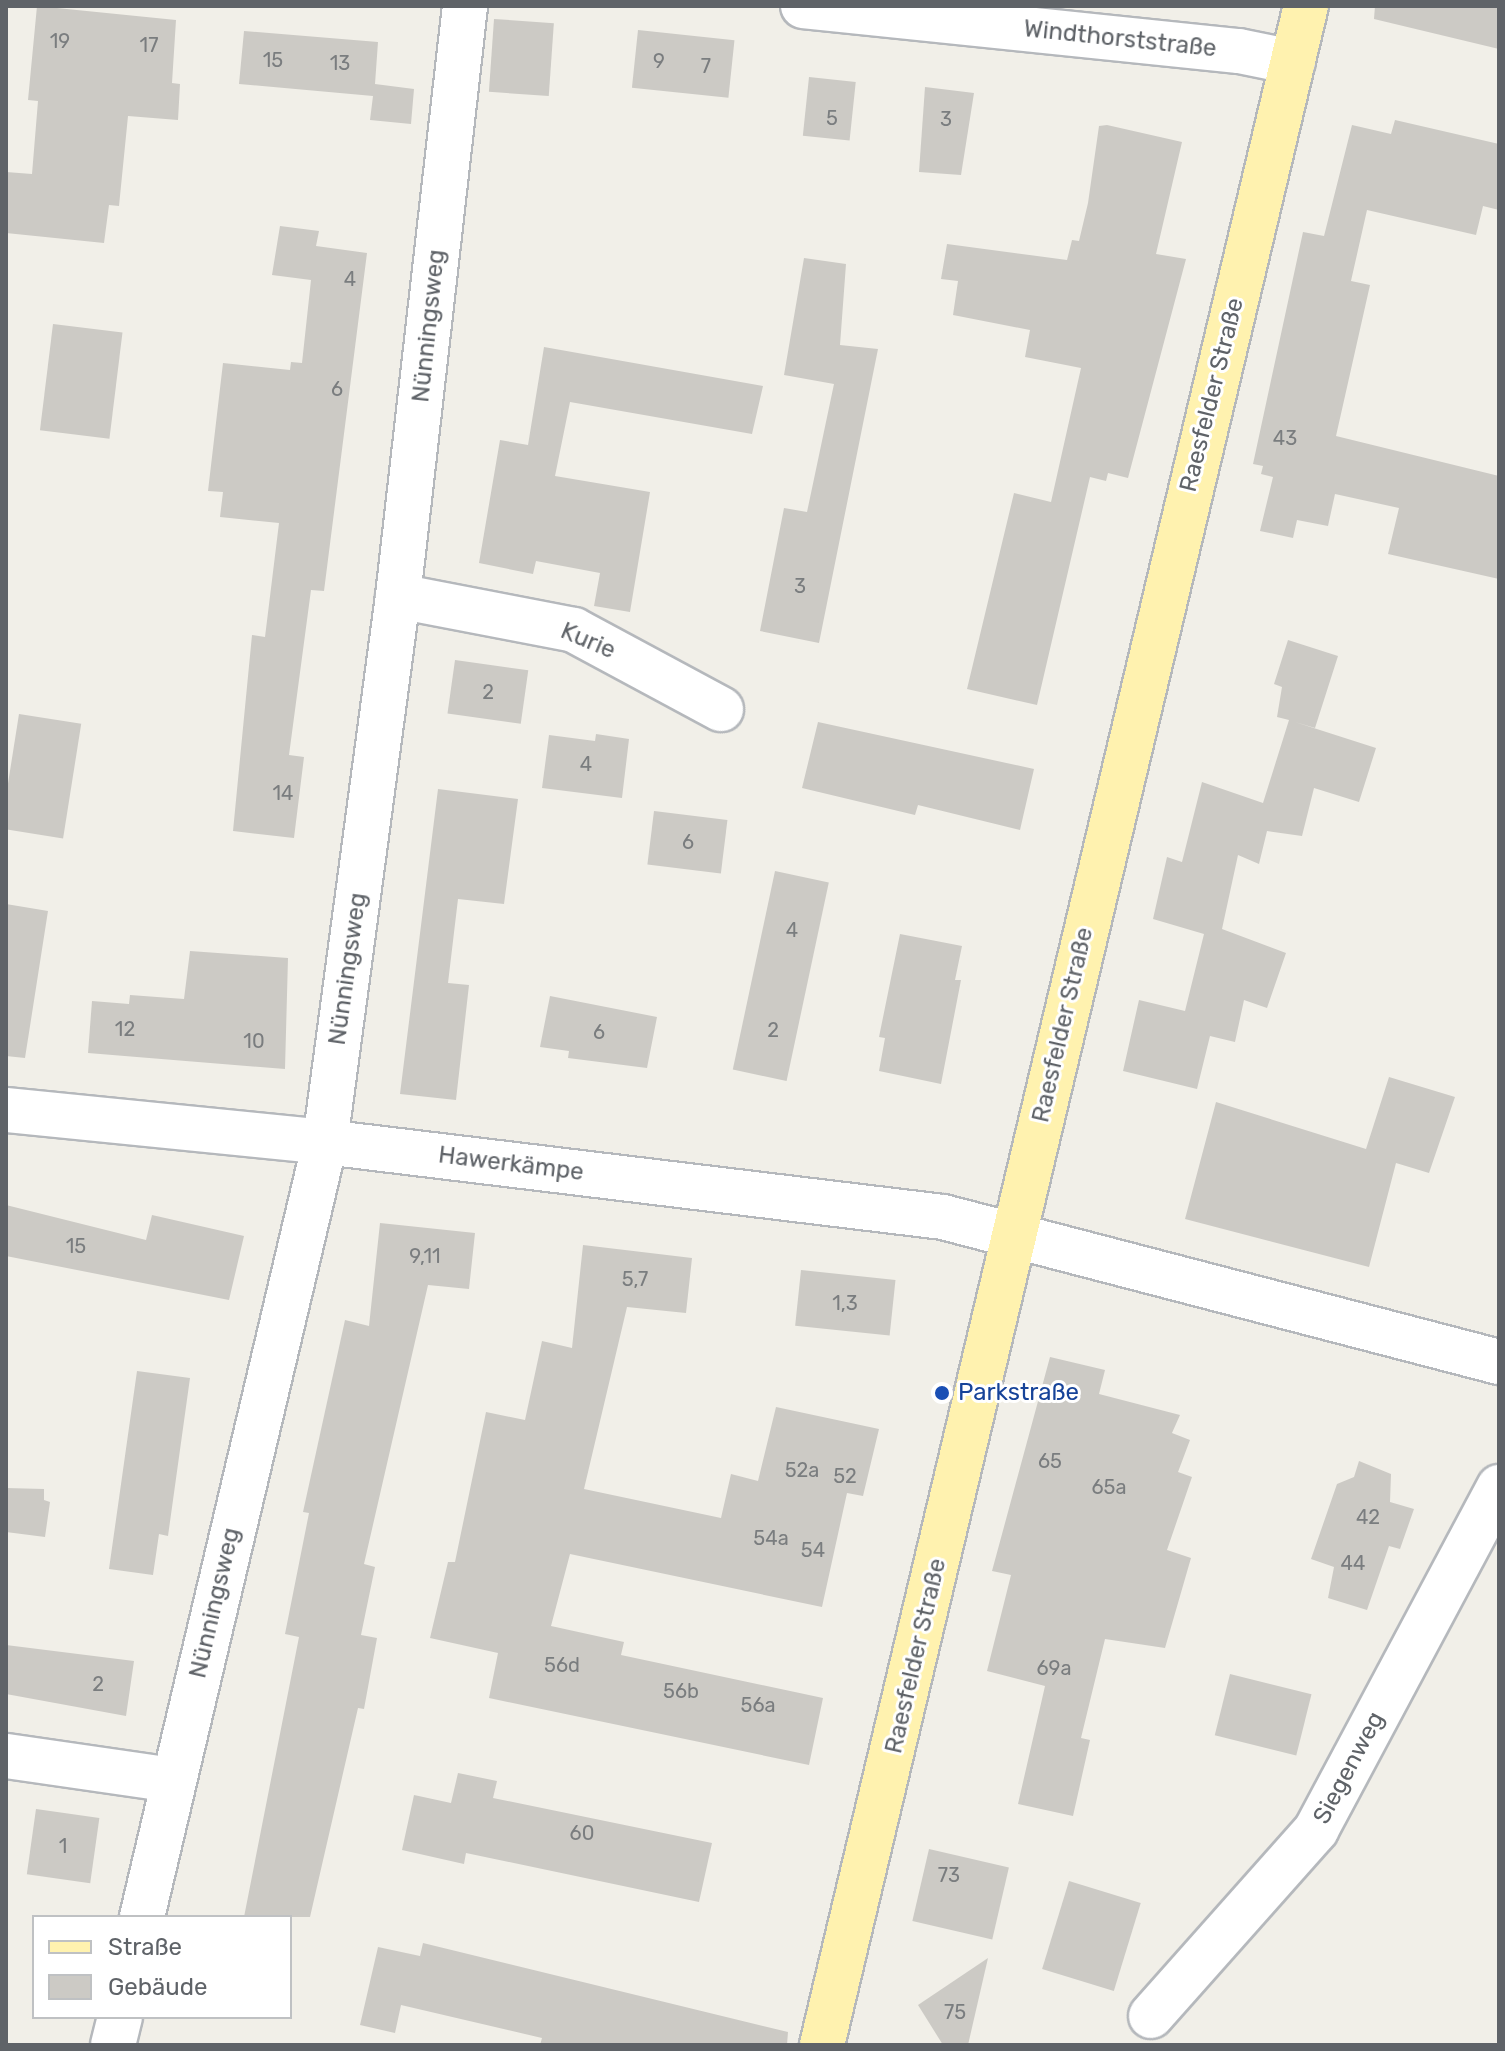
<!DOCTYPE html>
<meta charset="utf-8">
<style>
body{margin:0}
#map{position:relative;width:1505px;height:2051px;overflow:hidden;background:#f1efe8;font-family:Rubik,sans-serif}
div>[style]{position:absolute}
.building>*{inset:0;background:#cccac5;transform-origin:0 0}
.roads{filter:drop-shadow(2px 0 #b5b8bc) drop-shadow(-2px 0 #b5b8bc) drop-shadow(0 2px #b5b8bc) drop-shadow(0 -2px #b5b8bc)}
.minor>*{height:44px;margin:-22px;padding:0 22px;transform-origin:22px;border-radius:22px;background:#fff}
.major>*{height:44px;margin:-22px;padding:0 22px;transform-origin:22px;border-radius:22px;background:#fff2af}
.dots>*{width:22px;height:22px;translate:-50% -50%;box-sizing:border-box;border:4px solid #fff;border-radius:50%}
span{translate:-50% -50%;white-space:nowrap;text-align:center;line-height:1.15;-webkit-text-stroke:6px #fff;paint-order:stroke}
.number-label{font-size:20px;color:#7a7d7f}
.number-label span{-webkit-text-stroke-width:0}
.street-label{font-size:24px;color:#5f6368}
.transit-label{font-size:24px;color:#164399}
.left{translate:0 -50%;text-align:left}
.frame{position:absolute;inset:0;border:8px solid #5f6368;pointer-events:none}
.legend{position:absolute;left:32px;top:1915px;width:260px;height:104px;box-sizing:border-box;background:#fff;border:2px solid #bfc1c3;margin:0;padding:10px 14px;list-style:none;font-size:24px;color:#5f6368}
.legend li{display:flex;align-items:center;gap:16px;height:40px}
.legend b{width:40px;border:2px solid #bfc1c3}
</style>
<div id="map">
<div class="building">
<div style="clip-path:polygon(37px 6px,176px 20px,172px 83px,180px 84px,178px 120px,128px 116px,119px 206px,109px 205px,104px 243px,6px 233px,6px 172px,32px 174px,38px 101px,28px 100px)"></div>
<div style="clip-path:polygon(1375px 6px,1499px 6px,1499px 49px,1374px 19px)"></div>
<div style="left:494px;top:19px;width:60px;height:73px;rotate:4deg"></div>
<div style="left:638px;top:30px;width:97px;height:58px;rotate:6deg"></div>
<div style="clip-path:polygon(244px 31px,378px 42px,375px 84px,414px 89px,411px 124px,370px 120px,373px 96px,239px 84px)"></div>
<div style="left:809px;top:77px;width:47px;height:59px;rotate:6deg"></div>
<div style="clip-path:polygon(925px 87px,974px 93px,961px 175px,919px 172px)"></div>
<div style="clip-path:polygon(1395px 120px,1499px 144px,1499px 210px,1483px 206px,1476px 235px,1367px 210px,1351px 281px,1370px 285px,1336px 436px,1499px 476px,1499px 579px,1388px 554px,1399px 508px,1335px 494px,1328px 526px,1297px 520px,1293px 538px,1260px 531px,1273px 477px,1261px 474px,1263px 466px,1253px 464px,1303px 232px,1324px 236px,1352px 125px,1391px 134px)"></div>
<div style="clip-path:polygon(1107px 125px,1182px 142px,1156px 254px,1186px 259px,1128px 478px,1108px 473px,1106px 481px,1090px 477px,1037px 705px,967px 689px,1014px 493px,1051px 502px,1081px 368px,1025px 357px,1030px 330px,953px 315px,958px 281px,941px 279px,947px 244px,1067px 260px,1072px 240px,1079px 241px,1088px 203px,1099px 126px)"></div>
<div style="clip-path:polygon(280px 226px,319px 231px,316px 246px,367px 253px,324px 591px,311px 590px,289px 755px,304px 757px,294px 838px,233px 831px,252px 635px,265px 637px,279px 523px,220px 517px,223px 492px,208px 491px,223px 363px,290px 370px,291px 362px,302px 363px,311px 280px,272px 275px)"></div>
<div style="clip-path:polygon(804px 258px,846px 264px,840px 345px,878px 349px,819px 643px,760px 631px,784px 508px,807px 512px,834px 384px,784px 375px)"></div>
<div style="left:53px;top:324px;width:70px;height:107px;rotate:7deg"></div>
<div style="clip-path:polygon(544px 347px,763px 386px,752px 434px,570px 402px,555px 476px,650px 492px,630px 612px,594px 606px,600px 573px,536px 561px,533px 574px,479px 563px,500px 440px,528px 445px)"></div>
<div style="clip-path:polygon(1288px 640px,1338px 656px,1315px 728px,1295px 722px,1376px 748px,1359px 802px,1314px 788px,1302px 836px,1267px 831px,1259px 864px,1238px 855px,1222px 929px,1286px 953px,1267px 1008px,1244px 1000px,1235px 1042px,1210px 1036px,1197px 1089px,1123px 1071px,1139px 1000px,1185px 1011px,1204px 934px,1153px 919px,1167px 857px,1182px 862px,1202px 782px,1263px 803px,1289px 720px,1277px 717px,1282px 687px,1274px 684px)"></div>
<div style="left:455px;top:660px;width:74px;height:54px;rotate:8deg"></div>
<div style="left:19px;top:714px;width:63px;height:116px;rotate:9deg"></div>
<div style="clip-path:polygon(818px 722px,1034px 769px,1020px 830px,918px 805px,915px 815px,802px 788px)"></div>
<div style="clip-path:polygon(596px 734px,629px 739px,622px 798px,542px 788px,549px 735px,595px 741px)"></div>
<div style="clip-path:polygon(438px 789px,518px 799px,504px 904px,458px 899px,448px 983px,469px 985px,456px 1100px,400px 1094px)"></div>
<div style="left:654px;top:811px;width:74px;height:54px;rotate:7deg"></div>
<div style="left:775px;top:871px;width:55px;height:203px;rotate:12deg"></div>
<div style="clip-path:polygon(6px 904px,48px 911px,25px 1058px,6px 1056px)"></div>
<div style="clip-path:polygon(900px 934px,962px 946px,955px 980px,961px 980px,941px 1084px,879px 1071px,885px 1038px,879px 1037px)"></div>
<div style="clip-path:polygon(190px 951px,288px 958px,285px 1069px,88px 1053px,92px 1001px,129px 1004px,130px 995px,184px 999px)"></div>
<div style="clip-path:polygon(550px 996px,657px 1017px,647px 1068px,568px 1058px,569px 1051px,540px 1047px)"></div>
<div style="clip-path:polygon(1389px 1077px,1455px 1097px,1429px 1173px,1396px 1163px,1369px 1267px,1185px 1219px,1216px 1102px,1366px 1149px)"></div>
<div style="clip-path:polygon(6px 1205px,146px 1240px,152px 1215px,244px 1236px,229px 1300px,6px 1256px)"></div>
<div style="clip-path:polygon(380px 1223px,475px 1233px,469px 1289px,428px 1285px,364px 1564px,375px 1567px,361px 1635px,377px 1638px,364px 1709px,358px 1708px,310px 1917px,244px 1917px,299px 1637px,285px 1634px,309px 1513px,303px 1512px,345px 1320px,369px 1326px)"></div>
<div style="clip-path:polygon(583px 1245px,692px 1258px,686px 1313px,627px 1307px,584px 1489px,721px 1518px,731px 1474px,758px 1481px,776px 1407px,879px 1429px,863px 1496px,847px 1493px,822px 1607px,570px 1554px,551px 1626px,624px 1642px,621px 1655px,823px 1698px,809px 1765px,489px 1698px,498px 1653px,430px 1638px,448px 1562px,455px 1562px,486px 1412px,525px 1420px,542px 1341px,572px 1348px)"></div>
<div style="left:801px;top:1270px;width:95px;height:56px;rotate:6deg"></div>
<div style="clip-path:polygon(1050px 1357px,1105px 1370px,1099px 1394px,1180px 1415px,1172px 1433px,1190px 1440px,1178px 1472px,1192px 1477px,1167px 1550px,1191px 1558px,1165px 1648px,1105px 1639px,1081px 1738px,1090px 1740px,1073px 1816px,1018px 1804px,1045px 1686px,987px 1671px,1011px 1575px,992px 1571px)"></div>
<div style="clip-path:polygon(137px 1371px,190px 1378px,168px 1536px,159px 1534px,153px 1575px,109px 1569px)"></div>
<div style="clip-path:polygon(1359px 1461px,1391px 1474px,1390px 1502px,1414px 1509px,1400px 1549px,1389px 1546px,1367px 1610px,1328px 1598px,1334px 1567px,1311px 1559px,1337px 1484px,1354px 1477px)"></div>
<div style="clip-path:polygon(6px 1488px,44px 1489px,44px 1500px,50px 1502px,45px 1537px,6px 1532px)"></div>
<div style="clip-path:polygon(6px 1645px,134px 1661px,126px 1716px,6px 1694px)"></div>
<div style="left:1230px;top:1674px;width:84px;height:63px;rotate:14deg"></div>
<div style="clip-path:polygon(458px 1773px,497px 1781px,493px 1798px,712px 1843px,699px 1902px,466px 1853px,464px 1864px,402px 1850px,414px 1795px,451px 1803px)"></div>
<div style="left:36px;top:1809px;width:64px;height:66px;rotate:8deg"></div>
<div style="left:929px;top:1849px;width:82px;height:74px;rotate:13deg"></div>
<div style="left:1069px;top:1881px;width:75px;height:92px;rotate:17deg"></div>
<div style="clip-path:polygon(423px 1943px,788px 2032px,787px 2045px,540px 2045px,542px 2038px,401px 2005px,395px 2033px,360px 2025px,378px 1947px,420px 1956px)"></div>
<div style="clip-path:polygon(988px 1958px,968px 2045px,943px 2045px,918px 2005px)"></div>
</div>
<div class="roads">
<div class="minor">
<div style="left:803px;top:6px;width:438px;rotate:5.9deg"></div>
<div style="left:1239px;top:51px;width:55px;rotate:11.5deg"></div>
<div style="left:398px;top:596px;width:179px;rotate:10.9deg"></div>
<div style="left:574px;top:630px;width:167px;rotate:28.3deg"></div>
<div style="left:6px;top:1110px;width:321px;rotate:5.7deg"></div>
<div style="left:325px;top:1142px;width:623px;rotate:6.92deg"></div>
<div style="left:943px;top:1217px;width:575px;rotate:14.62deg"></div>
<div style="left:6px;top:1756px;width:169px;rotate:8.2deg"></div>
<div style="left:142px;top:1917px;width:796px;rotate:-76.71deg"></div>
<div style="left:325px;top:1142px;width:551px;rotate:-82.38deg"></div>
<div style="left:398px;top:596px;width:594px;rotate:-83.52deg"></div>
<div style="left:1151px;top:2016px;width:249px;rotate:-48.4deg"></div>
<div style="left:1316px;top:1830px;width:389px;rotate:-61.9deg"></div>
<div style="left:113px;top:2045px;width:29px;rotate:-76deg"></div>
</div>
<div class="major">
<div style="left:822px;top:2045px;width:2096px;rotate:-76.65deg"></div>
</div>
</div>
<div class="dots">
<div style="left:942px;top:1393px;background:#1a4fb4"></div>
</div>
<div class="number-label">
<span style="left:60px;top:41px">19</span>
<span style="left:149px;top:45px">17</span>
<span style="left:273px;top:60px">15</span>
<span style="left:659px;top:61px">9</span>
<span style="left:340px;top:63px">13</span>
<span style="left:706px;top:66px">7</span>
<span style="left:832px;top:118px">5</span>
<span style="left:946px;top:119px">3</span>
<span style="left:350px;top:279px">4</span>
<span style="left:337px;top:389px">6</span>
<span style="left:1285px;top:438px">43</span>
<span style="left:800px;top:586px">3</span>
<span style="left:488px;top:692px">2</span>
<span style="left:586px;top:764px">4</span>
<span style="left:283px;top:793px">14</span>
<span style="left:688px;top:842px">6</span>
<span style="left:792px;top:930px">4</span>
<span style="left:125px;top:1029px">12</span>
<span style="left:773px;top:1030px">2</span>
<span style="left:599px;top:1032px">6</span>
<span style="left:254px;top:1041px">10</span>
<span style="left:76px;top:1246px">15</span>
<span style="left:425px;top:1256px">9,11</span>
<span style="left:635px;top:1279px">5,7</span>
<span style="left:845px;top:1303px">1,3</span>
<span style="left:1050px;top:1461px">65</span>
<span style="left:802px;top:1470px">52a</span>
<span style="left:845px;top:1476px">52</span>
<span style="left:1109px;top:1487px">65a</span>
<span style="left:1368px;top:1517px">42</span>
<span style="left:771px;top:1538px">54a</span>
<span style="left:813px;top:1550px">54</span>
<span style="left:1353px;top:1563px">44</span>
<span style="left:562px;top:1665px">56d</span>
<span style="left:1054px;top:1668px">69a</span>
<span style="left:98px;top:1684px">2</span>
<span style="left:681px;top:1691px">56b</span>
<span style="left:758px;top:1705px">56a</span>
<span style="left:582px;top:1833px">60</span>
<span style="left:63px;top:1846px">1</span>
<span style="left:949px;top:1875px">73</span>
<span style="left:955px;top:2012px">75</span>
</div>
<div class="street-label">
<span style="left:1120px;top:39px;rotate:6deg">Windthorststraße</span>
<span style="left:429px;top:326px;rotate:-84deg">Nünningsweg</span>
<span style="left:1212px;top:395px;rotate:-76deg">Raesfelder Straße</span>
<span style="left:588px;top:641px;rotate:23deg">Kurie</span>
<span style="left:348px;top:969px;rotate:-82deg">Nünningsweg</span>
<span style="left:1063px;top:1025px;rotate:-77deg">Raesfelder Straße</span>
<span style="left:511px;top:1164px;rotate:7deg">Hawerkämpe</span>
<span style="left:215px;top:1603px;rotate:-77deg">Nünningsweg</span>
<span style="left:916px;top:1656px;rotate:-77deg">Raesfelder Straße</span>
<span style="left:1349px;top:1768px;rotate:-62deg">Siegenweg</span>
</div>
<div class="transit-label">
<span class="left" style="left:958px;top:1393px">Parkstraße</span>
</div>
<div class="frame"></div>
<ul class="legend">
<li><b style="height:10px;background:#fff2af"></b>Straße</li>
<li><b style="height:22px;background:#cccac5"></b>Gebäude</li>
</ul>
</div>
